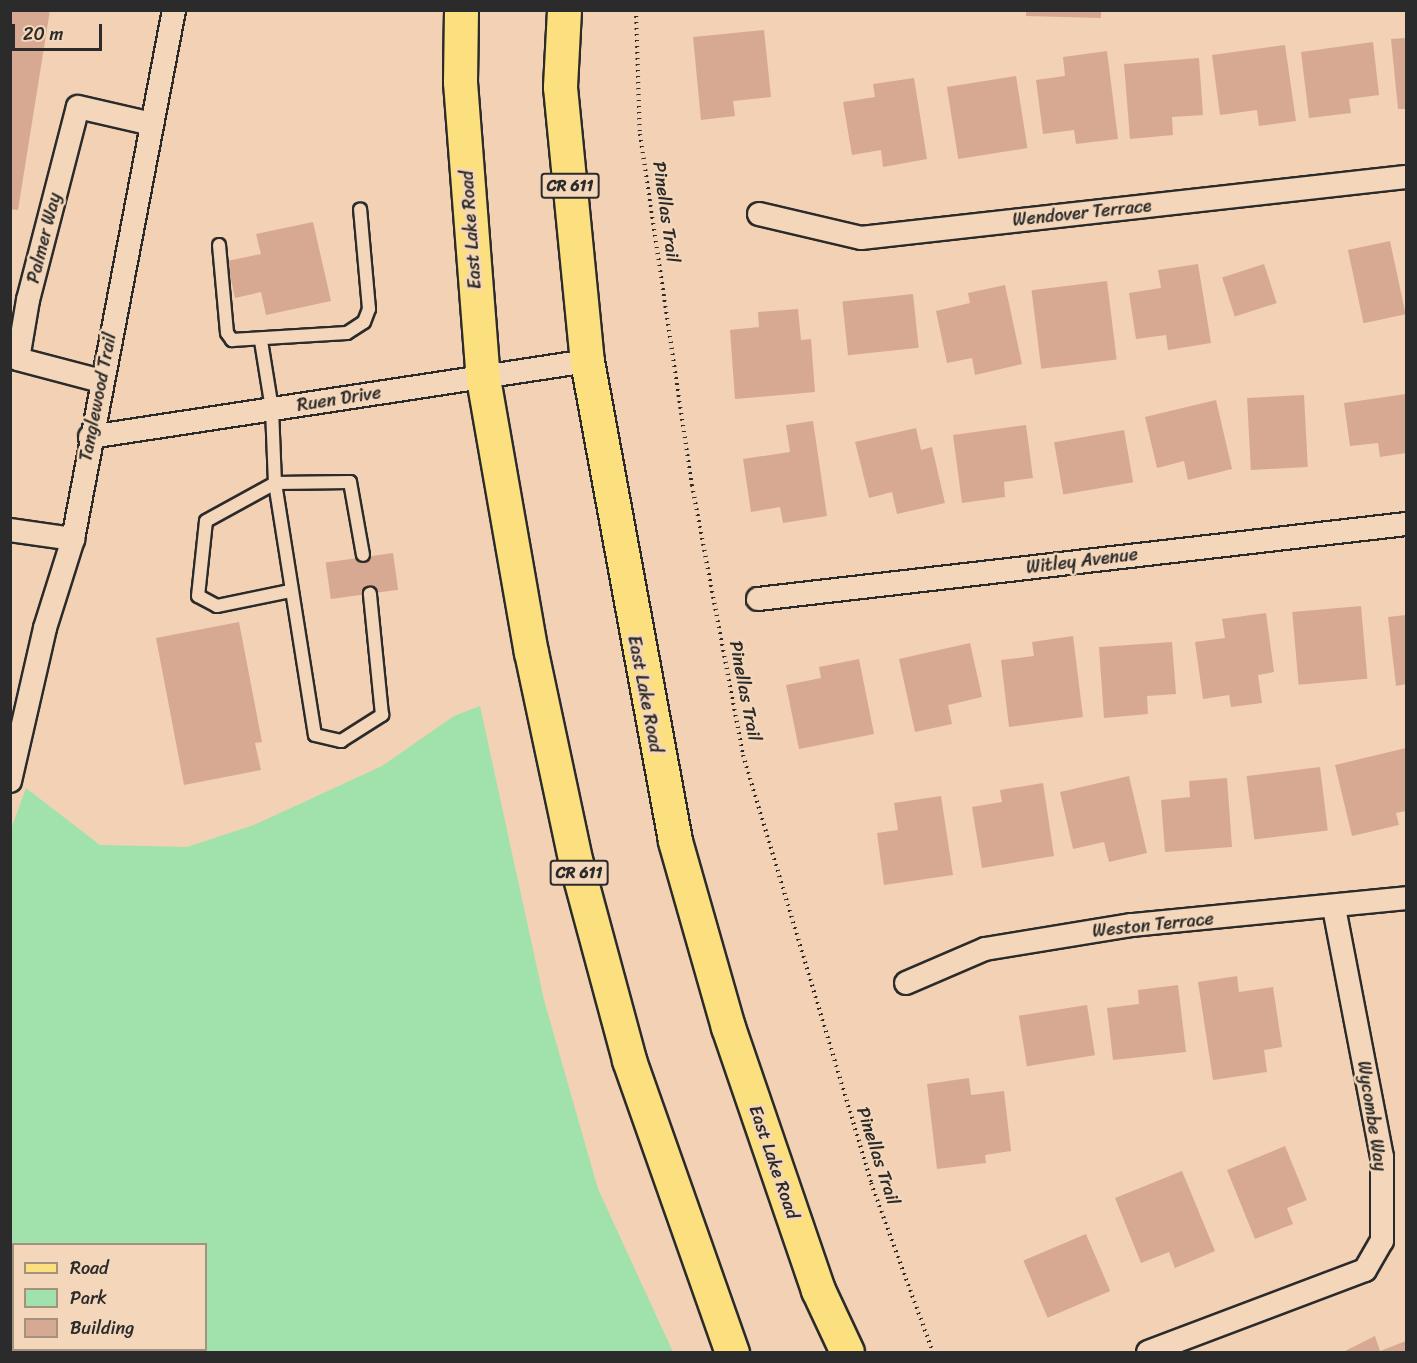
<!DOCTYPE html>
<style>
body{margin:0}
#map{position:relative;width:1417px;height:1363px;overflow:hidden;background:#f2d1b4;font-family:Sriracha,sans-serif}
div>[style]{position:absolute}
.green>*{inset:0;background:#a1e2ac}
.building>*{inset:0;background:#d8a992;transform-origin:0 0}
.path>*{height:4px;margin-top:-2px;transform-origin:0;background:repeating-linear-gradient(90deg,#2b2b2b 0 1.5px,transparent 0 6px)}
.roads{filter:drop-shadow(2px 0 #2b2b2b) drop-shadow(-2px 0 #2b2b2b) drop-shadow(0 2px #2b2b2b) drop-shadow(0 -2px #2b2b2b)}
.service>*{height:12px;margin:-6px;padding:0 6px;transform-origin:6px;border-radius:6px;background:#f4d7ba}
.minor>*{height:22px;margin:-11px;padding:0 11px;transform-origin:11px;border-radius:11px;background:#f4d7ba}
.primary>*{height:33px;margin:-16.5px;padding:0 16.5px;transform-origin:16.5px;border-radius:16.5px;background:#fce080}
span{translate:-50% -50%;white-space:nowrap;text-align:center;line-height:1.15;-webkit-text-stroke:5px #f4d7ba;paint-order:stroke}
.shield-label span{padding:2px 4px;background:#f4d7ba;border:2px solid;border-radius:4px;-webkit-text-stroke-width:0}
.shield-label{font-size:16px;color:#2b2b2b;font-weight:700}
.street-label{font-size:18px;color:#2b2b2b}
.frame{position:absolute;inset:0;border:12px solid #2b2b2b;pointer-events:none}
.legend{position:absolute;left:12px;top:1243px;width:195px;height:108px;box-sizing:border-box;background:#f4d7ba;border:2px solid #a49281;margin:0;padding:8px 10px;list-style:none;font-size:18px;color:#2b2b2b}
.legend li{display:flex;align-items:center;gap:12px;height:30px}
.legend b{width:30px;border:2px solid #a49281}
.scale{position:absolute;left:12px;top:24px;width:90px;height:27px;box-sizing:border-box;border:3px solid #2b2b2b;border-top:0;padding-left:8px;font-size:18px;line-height:21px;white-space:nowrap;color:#2b2b2b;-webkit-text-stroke:4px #f4d7ba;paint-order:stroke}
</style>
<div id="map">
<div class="green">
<div style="clip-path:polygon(evenodd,480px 706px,544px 1000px,598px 1189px,673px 1352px,11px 1352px,10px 832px,26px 788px,100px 845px,187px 847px,254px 825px,382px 766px,454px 716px,480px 706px,14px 1244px,206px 1244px,206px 1350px,14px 1350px,14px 1244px)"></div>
</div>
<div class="building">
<div style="clip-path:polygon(10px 10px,50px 10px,18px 210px,10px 209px)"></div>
<div style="clip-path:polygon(1026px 10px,1101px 10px,1101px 18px,1026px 16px)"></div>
<div style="clip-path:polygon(764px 30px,771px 97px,733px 101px,735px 116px,701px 120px,693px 37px)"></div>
<div style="clip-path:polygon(1406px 38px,1406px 109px,1398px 109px,1391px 39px)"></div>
<div style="clip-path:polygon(1373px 42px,1379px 95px,1349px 99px,1351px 113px,1309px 118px,1301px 52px)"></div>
<div style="clip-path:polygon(1285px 45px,1296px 121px,1259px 126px,1257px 110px,1220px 115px,1212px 55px)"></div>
<div style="clip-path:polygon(1107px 51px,1118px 139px,1076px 144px,1074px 130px,1043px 134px,1036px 80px,1065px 76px,1063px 57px)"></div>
<div style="clip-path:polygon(1199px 58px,1203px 115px,1172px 117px,1173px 135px,1130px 139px,1124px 64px)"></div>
<div style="left:1016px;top:76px;width:73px;height:70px;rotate:81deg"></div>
<div style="clip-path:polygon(914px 78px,927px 159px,883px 167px,881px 150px,852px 155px,843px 102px,875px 97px,873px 84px)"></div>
<div style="clip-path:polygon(313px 222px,331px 301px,266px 315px,261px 292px,235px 298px,227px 261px,261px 254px,256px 234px)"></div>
<div style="left:1390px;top:241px;width:75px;height:43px;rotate:78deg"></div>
<div style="clip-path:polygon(1198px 264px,1211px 343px,1168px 350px,1166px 335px,1136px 339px,1129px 293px,1161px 288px,1158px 270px)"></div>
<div style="left:1264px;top:264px;width:41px;height:44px;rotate:72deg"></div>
<div style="left:1107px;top:281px;width:79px;height:76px;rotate:83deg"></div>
<div style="clip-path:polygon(1005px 285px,1022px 364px,975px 375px,972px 358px,947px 363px,936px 311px,970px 303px,968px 293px)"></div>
<div style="left:913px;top:294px;width:54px;height:71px;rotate:84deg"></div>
<div style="clip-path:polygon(798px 309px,801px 340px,811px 339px,815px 392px,735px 399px,730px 330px,759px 327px,758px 312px)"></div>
<div style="clip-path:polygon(1406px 394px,1406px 453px,1380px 457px,1378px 443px,1350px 446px,1344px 403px)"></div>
<div style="left:1304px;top:395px;width:72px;height:57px;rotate:87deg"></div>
<div style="clip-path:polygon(1216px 400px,1232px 469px,1188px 480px,1184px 461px,1157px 468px,1145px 417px)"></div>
<div style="clip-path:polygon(813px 421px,827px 516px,783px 523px,780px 507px,751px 512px,743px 459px,790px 452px,786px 425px)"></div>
<div style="clip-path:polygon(1026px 425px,1033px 478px,1004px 482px,1005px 497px,962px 503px,953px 435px)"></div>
<div style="clip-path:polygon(916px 428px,921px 450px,932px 447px,945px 503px,897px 514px,892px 492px,869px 498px,855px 442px)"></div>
<div style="left:1124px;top:430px;width:53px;height:71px;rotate:80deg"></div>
<div style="left:393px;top:553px;width:37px;height:68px;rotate:82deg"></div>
<div style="left:1361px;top:606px;width:73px;height:69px;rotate:85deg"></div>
<div style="clip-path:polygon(1266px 613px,1274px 672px,1258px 675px,1262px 703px,1231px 707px,1229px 695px,1203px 699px,1195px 642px,1225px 638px,1222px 619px)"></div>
<div style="clip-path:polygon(1406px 615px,1406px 684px,1396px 686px,1388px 617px)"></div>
<div style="clip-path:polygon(239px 622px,262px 742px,255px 743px,261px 770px,184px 785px,156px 638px)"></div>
<div style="clip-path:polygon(1073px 636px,1083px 717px,1009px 727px,1001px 660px,1034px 656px,1032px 642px)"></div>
<div style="clip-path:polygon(1172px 642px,1176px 694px,1147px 696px,1148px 714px,1104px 718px,1099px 647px)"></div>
<div style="clip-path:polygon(970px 643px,982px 697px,948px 705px,952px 724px,915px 732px,899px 659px)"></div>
<div style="clip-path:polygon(859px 659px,874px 734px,799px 749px,786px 685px,821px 678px,819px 667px)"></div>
<div style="clip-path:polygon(1406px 748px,1406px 811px,1396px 813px,1399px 825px,1352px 836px,1335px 765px)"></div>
<div style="left:1320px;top:767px;width:64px;height:74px;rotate:83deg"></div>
<div style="clip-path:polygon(1129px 776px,1147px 853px,1109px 862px,1104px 842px,1073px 849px,1060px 792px)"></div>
<div style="clip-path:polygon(1227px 778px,1232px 847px,1165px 852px,1161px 800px,1190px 797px,1189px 781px)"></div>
<div style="clip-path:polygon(1043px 783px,1054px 856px,982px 868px,972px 807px,1002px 802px,1000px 790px)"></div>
<div style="clip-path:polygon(941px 796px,953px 875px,884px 885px,877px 833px,898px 830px,894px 803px)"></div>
<div style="clip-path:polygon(1237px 976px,1239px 992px,1273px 987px,1282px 1047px,1264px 1050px,1267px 1072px,1213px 1080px,1198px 982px)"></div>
<div style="clip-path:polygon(1178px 985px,1186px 1052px,1113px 1060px,1107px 1008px,1139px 1004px,1138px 990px)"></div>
<div style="left:1087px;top:1005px;width:51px;height:69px;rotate:81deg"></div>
<div style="clip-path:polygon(969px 1078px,971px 1095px,1004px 1091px,1011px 1151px,985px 1155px,986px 1163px,937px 1169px,927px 1084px)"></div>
<div style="clip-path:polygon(1285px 1146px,1307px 1200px,1287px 1208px,1293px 1224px,1255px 1239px,1227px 1170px)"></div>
<div style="clip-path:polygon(1182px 1171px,1215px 1251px,1175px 1268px,1169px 1252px,1141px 1263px,1115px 1198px)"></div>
<div style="left:1086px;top:1234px;width:62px;height:68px;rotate:67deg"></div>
<div style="clip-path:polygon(1375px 1336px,1380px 1351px,1406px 1341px,1406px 1352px,1343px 1352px)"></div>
</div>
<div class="path">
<div style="left:636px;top:10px;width:124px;rotate:88.2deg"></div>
<div style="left:640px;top:134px;width:355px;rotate:81.6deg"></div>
<div style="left:692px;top:485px;width:275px;rotate:79.3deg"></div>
<div style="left:743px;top:755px;width:447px;rotate:73.3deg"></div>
<div style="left:871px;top:1183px;width:180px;rotate:69.9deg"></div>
</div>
<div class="roads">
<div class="service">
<div style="left:219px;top:245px;width:88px;rotate:84.8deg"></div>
<div style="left:227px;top:333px;width:9px;rotate:54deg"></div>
<div style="left:232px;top:340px;width:115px;rotate:-3.5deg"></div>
<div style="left:347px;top:333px;width:20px;rotate:-33deg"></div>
<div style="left:364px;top:322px;width:14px;rotate:-69deg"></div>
<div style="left:369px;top:309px;width:100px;rotate:-95.1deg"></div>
<div style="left:261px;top:341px;width:69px;rotate:80.8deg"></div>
<div style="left:272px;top:409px;width:74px;rotate:87.7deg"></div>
<div style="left:275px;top:483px;width:255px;rotate:81deg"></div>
<div style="left:315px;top:735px;width:27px;rotate:13deg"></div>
<div style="left:341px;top:741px;width:49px;rotate:-32.4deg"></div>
<div style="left:382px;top:715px;width:122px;rotate:-95.7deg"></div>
<div style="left:290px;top:591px;width:75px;rotate:168.4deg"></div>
<div style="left:217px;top:606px;width:21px;rotate:-152deg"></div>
<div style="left:198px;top:596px;width:75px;rotate:-83.9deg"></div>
<div style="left:206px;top:521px;width:79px;rotate:-28.8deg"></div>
<div style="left:275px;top:483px;width:75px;rotate:-0.8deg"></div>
<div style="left:350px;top:482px;width:74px;rotate:79.9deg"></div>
</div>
<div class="minor">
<div style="left:759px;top:214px;width:105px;rotate:13.2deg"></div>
<div style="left:861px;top:238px;width:548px;rotate:-6.39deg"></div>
<div style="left:101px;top:381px;width:86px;rotate:-165.2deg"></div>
<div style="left:18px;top:359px;width:60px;rotate:-80.4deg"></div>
<div style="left:28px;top:300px;width:199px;rotate:-75.5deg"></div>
<div style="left:78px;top:107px;width:76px;rotate:12.9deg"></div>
<div style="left:90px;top:437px;width:503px;rotate:-8.69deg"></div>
<div style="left:10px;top:530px;width:64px;rotate:8.1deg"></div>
<div style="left:758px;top:599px;width:652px;rotate:-6.6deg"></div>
<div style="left:10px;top:781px;width:157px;rotate:-77.1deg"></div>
<div style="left:45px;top:628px;width:93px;rotate:-72.5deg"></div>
<div style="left:73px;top:539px;width:539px;rotate:-79.19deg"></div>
<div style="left:906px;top:983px;width:86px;rotate:-23.3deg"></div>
<div style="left:985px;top:949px;width:149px;rotate:-9.3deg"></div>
<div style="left:1132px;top:925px;width:275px;rotate:-5.6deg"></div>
<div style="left:1148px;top:1352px;width:232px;rotate:-20.7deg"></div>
<div style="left:1365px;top:1270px;width:34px;rotate:-60deg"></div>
<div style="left:1382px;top:1241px;width:84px;rotate:-90deg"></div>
<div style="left:1382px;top:1157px;width:254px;rotate:-100.9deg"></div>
</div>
<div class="primary">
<div style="left:461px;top:10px;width:72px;rotate:90.8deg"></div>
<div style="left:460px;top:82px;width:297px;rotate:85.6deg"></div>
<div style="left:483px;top:378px;width:278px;rotate:80.1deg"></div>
<div style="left:531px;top:652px;width:216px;rotate:78deg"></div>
<div style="left:576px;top:863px;width:204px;rotate:74.9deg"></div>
<div style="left:629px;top:1060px;width:310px;rotate:70.6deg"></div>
<div style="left:564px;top:10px;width:77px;rotate:93deg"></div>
<div style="left:560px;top:87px;width:275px;rotate:84.4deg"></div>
<div style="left:587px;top:361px;width:488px;rotate:79.6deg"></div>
<div style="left:675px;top:841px;width:193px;rotate:74.1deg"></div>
<div style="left:728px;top:1027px;width:278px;rotate:71.1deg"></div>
<div style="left:818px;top:1290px;width:68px;rotate:64.9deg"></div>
</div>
</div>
<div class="shield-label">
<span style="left:570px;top:186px">CR 611</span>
<span style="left:579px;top:873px">CR 611</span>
</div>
<div class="street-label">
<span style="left:666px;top:212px;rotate:82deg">Pinellas Trail</span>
<span style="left:1082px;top:213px;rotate:-6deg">Wendover Terrace</span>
<span style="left:471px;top:230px;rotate:-94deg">East Lake Road</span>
<span style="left:44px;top:238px;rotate:-76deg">Palmer Way</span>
<span style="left:98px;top:397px;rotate:-79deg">Tanglewood Trail</span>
<span style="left:339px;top:399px;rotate:-9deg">Ruen Drive</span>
<span style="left:1082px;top:561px;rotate:-7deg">Witley Avenue</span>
<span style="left:745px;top:691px;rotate:79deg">Pinellas Trail</span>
<span style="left:645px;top:694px;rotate:79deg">East Lake Road</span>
<span style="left:1153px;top:925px;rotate:-6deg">Weston Terrace</span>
<span style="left:1372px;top:1116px;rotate:81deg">Wycombe Way</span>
<span style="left:878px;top:1156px;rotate:72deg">Pinellas Trail</span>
<span style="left:774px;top:1162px;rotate:71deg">East Lake Road</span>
</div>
<div class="frame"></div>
<ul class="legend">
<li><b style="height:8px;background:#fce080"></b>Road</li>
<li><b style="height:16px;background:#a1e2ac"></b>Park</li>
<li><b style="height:16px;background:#d8a992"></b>Building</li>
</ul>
<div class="scale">20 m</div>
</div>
